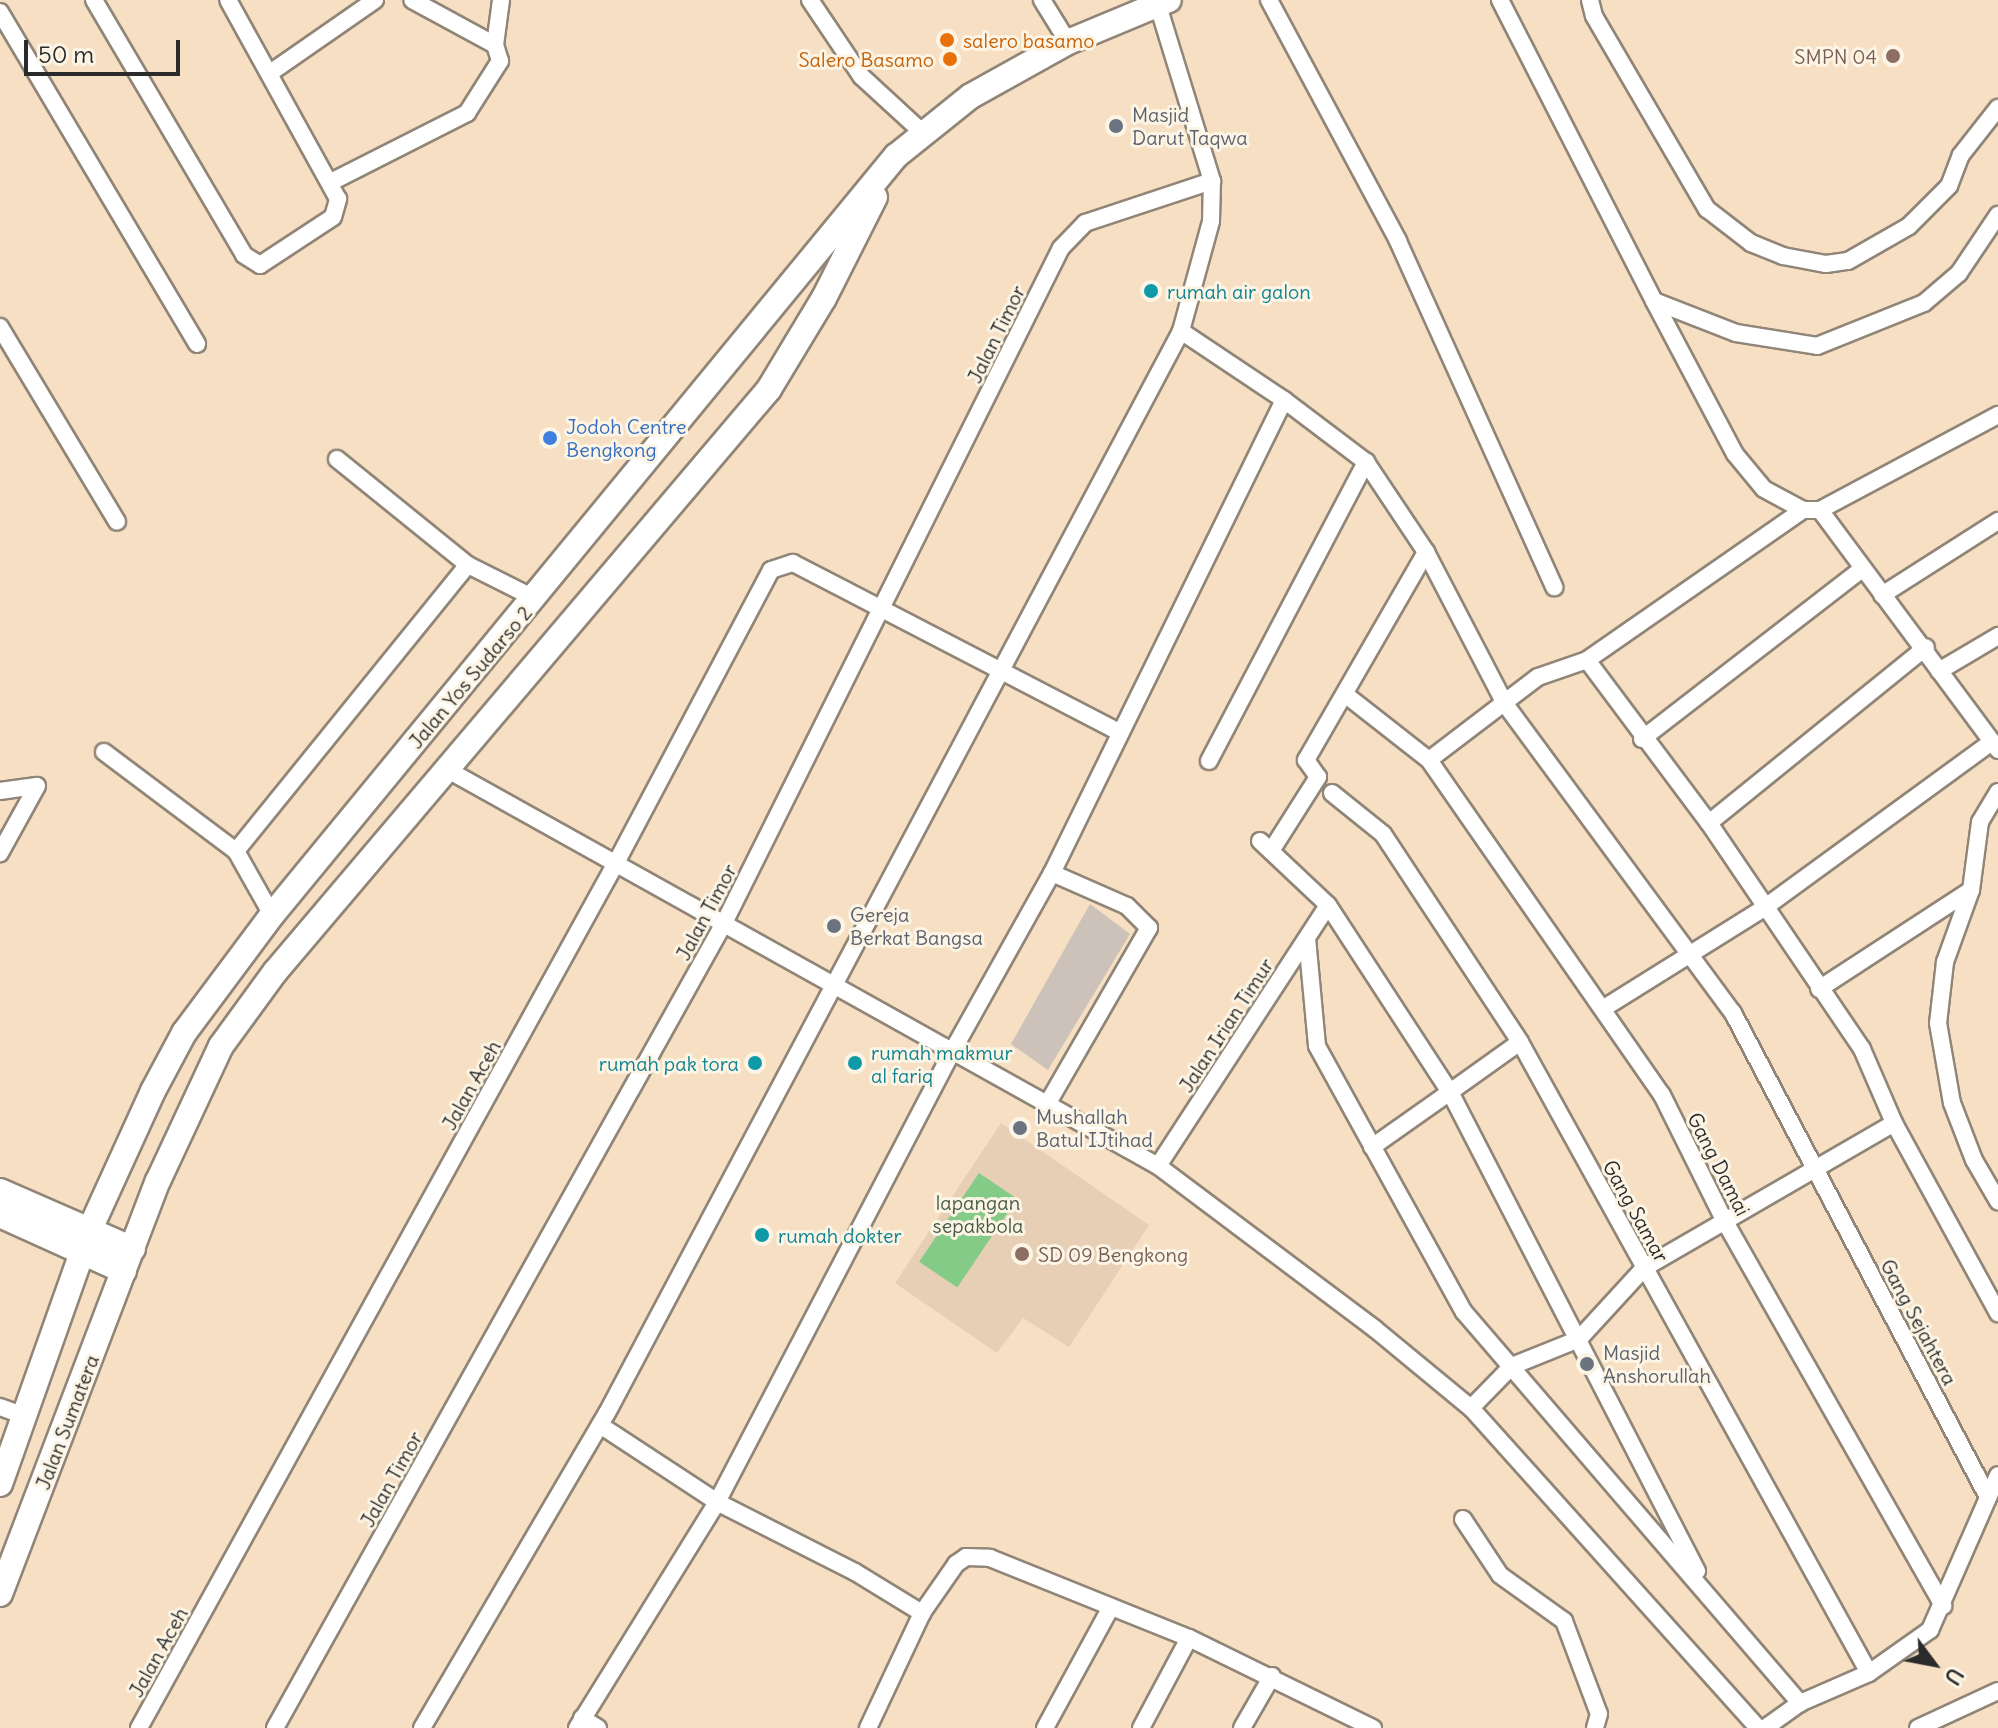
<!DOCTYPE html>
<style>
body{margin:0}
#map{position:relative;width:1998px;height:1728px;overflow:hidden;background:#f6dfc3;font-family:Delius,sans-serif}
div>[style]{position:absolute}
.built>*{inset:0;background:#e7cfb6}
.industrial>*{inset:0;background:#cdc2b9}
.green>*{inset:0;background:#83cb87;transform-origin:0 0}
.roads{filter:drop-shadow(2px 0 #908577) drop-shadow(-2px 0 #908577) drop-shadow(0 2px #908577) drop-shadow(0 -2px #908577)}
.minor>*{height:16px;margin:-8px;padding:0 8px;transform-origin:8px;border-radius:8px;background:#fff}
.secondary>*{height:24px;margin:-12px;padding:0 12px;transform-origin:12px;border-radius:12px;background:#fff}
.dots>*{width:22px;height:22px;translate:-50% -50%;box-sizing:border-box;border:4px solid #fcf5e5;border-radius:50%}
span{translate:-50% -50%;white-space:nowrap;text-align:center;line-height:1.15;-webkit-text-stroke:6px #fcf5e5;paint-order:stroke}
.food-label{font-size:20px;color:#c56008}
.left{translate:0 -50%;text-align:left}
.right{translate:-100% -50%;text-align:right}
.education-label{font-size:20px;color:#785e54}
.worship-label{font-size:20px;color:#5b616d}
.culture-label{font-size:20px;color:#0d838f}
.street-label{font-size:20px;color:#2b2b2b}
.shop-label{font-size:20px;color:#366cbe}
.park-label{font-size:20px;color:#455b47}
.north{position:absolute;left:1894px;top:1624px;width:80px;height:80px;-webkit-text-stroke:6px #fcf5e5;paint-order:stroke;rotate:122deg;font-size:22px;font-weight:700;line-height:32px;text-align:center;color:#2b2b2b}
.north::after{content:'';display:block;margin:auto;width:28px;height:36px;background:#2b2b2b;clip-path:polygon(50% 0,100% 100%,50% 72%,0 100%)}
.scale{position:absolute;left:24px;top:40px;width:156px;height:36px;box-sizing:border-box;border:4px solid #2b2b2b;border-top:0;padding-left:10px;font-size:24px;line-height:28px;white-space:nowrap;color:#2b2b2b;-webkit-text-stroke:6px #fcf5e5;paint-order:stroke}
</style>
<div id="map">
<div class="built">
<div style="clip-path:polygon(1001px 1123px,1149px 1225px,1069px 1347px,1023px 1318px,997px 1353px,895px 1283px)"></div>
</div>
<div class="industrial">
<div style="clip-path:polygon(1090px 904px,1130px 934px,1048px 1070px,1011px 1044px)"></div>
</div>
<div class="green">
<div style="left:979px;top:1173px;width:46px;height:107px;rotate:34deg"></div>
</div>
<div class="roads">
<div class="minor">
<div style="left:94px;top:0;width:296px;rotate:59.5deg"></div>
<div style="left:244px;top:255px;width:19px;rotate:32deg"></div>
<div style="left:260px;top:265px;width:87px;rotate:-33.3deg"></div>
<div style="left:333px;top:217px;width:19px;rotate:-74deg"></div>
<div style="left:338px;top:199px;width:227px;rotate:-118.9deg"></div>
<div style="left:810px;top:0;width:92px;rotate:56.1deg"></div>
<div style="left:861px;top:76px;width:83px;rotate:42.6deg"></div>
<div style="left:1042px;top:0;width:49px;rotate:58.2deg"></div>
<div style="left:1269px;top:0;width:273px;rotate:61.8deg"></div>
<div style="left:1398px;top:241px;width:380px;rotate:65.7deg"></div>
<div style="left:1500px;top:0;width:338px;rotate:62.9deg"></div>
<div style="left:1654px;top:301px;width:88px;rotate:21.3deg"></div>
<div style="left:1736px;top:333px;width:82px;rotate:9.1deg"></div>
<div style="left:1817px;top:346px;width:115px;rotate:-21.9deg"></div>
<div style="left:1924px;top:303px;width:46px;rotate:-40.6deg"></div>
<div style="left:1959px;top:273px;width:70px;rotate:-56.1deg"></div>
<div style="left:1590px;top:0;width:16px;rotate:76deg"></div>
<div style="left:1594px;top:16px;width:224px;rotate:59.7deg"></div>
<div style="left:1707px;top:209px;width:56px;rotate:37.7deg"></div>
<div style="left:1751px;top:243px;width:35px;rotate:22deg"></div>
<div style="left:1783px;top:256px;width:44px;rotate:10.5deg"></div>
<div style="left:1826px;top:264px;width:22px;rotate:-8deg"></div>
<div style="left:1848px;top:261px;width:70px;rotate:-29.8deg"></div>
<div style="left:1909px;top:226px;width:57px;rotate:-45deg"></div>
<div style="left:1949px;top:186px;width:33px;rotate:-69deg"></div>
<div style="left:1961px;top:155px;width:60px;rotate:-51.8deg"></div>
<div style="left:0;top:12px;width:386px;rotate:59.3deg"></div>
<div style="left:495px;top:45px;width:45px;rotate:-82.4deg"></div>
<div style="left:270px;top:73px;width:128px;rotate:-34.8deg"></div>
<div style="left:331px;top:182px;width:153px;rotate:-26.9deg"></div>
<div style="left:467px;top:113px;width:62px;rotate:-57.6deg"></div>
<div style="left:500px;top:61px;width:17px;rotate:-107deg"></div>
<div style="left:495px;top:45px;width:94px;rotate:-151.5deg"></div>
<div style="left:1654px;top:301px;width:173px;rotate:62.1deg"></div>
<div style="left:1735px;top:454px;width:45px;rotate:50.4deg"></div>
<div style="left:1764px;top:489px;width:44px;rotate:28.3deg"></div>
<div style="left:1803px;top:510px;width:17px"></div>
<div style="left:1820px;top:510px;width:299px;rotate:53.4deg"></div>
<div style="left:0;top:327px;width:227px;rotate:59deg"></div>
<div style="left:1284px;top:400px;width:103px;rotate:37.1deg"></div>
<div style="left:1366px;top:462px;width:108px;rotate:56.3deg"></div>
<div style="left:1426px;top:552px;width:171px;rotate:62.5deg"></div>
<div style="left:1505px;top:704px;width:384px;rotate:53.6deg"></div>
<div style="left:1733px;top:1013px;width:547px;rotate:62.22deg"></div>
<div style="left:337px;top:459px;width:169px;rotate:39deg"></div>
<div style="left:468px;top:565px;width:76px;rotate:26.6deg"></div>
<div style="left:1820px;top:510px;width:202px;rotate:-28.1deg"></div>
<div style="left:1882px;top:595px;width:138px;rotate:-32.5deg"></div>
<div style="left:1587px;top:660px;width:263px;rotate:-34.8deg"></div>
<div style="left:1939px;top:671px;width:69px;rotate:-30.7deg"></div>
<div style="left:1346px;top:695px;width:105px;rotate:38.1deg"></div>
<div style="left:1429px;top:760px;width:408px;rotate:55.2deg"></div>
<div style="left:1662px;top:1095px;width:140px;rotate:63.6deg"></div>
<div style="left:1724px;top:1220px;width:444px;rotate:60.4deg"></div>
<div style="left:1642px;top:739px;width:277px;rotate:-37.7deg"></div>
<div style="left:104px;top:752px;width:165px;rotate:36.9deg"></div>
<div style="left:236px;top:851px;width:73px;rotate:60.6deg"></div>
<div style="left:1429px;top:760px;width:137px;rotate:-37.3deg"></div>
<div style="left:1538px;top:677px;width:52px;rotate:-19.1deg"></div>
<div style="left:1587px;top:660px;width:204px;rotate:53.2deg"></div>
<div style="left:1709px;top:823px;width:273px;rotate:55.9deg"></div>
<div style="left:1862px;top:1049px;width:81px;rotate:66.6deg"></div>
<div style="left:1894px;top:1123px;width:217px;rotate:61.3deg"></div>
<div style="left:1209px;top:761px;width:338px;rotate:-62.3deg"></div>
<div style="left:448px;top:770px;width:813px;rotate:29.15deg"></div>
<div style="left:1158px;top:1166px;width:271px;rotate:36.9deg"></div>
<div style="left:1375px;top:1329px;width:124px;rotate:39.5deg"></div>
<div style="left:1471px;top:1408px;width:430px;rotate:48.1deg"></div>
<div style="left:0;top:791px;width:37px;rotate:-8deg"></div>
<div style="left:37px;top:786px;width:77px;rotate:118.9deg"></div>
<div style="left:1998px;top:792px;width:35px;rotate:121deg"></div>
<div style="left:1980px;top:822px;width:69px;rotate:97.5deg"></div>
<div style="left:1971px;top:890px;width:77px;rotate:109.9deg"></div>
<div style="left:1945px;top:962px;width:61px;rotate:96.5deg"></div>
<div style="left:1938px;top:1023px;width:81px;rotate:80.1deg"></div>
<div style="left:1952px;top:1103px;width:61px;rotate:68.9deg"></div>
<div style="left:1974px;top:1160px;width:48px;rotate:59.7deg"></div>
<div style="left:1332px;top:793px;width:65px;rotate:38.8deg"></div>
<div style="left:1383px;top:834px;width:249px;rotate:56.6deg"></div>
<div style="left:1520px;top:1042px;width:721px;rotate:61.05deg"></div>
<div style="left:1709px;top:823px;width:279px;rotate:-39deg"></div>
<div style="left:1260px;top:841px;width:93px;rotate:43.3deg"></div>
<div style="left:1328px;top:905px;width:223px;rotate:56.9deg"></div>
<div style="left:1450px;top:1092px;width:86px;rotate:-35.5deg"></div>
<div style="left:236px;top:851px;width:368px;rotate:-51deg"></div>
<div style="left:1271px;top:851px;width:88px;rotate:-57.6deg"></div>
<div style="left:1318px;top:777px;width:21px;rotate:-125deg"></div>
<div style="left:1306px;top:760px;width:240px;rotate:-60deg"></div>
<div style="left:1307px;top:938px;width:108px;rotate:84.7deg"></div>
<div style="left:1317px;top:1046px;width:304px;rotate:61.1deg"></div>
<div style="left:1464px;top:1312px;width:516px;rotate:49.33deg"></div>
<div style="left:1819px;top:989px;width:181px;rotate:-33.1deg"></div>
<div style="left:1604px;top:1008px;width:189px;rotate:-32deg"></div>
<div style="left:1764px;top:908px;width:280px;rotate:-36.1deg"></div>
<div style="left:1049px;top:1101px;width:200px;rotate:-60deg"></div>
<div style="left:1149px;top:928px;width:31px;rotate:-135deg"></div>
<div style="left:1127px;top:906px;width:82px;rotate:-156.3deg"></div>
<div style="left:1372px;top:1147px;width:95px;rotate:-35.2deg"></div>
<div style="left:1450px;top:1092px;width:539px;rotate:62.72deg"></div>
<div style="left:1158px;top:1166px;width:311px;rotate:-56.9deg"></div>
<div style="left:0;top:1407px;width:27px;rotate:20deg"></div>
<div style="left:1471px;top:1408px;width:59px;rotate:-45.7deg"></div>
<div style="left:1512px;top:1366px;width:72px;rotate:-21.9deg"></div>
<div style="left:1579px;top:1339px;width:96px;rotate:-47.5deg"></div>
<div style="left:1644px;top:1268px;width:289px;rotate:-30.1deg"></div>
<div style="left:600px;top:1425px;width:140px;rotate:33.3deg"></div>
<div style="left:717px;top:1502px;width:155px;rotate:26.9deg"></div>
<div style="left:855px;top:1572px;width:79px;rotate:31.5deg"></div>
<div style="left:922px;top:1613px;width:60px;rotate:-55.2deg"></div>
<div style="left:956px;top:1564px;width:12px;rotate:-35deg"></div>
<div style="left:966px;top:1557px;width:24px;rotate:2deg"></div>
<div style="left:990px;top:1558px;width:214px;rotate:21.9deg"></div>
<div style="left:1189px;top:1638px;width:205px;rotate:26.1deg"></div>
<div style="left:1463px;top:1519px;width:67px;rotate:56.5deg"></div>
<div style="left:1500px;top:1575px;width:79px;rotate:35.7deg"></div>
<div style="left:1564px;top:1621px;width:99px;rotate:69.4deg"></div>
<div style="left:1599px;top:1714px;width:15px;rotate:106deg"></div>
<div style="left:582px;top:1718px;width:19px;rotate:32deg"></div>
<div style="left:139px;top:1728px;width:990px;rotate:-61.13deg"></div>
<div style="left:617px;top:861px;width:329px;rotate:-62.1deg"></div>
<div style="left:771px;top:570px;width:23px;rotate:-18deg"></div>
<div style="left:793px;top:563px;width:369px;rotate:27.4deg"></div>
<div style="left:275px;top:1728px;width:922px;rotate:-60.85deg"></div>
<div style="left:724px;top:923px;width:754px;rotate:-63.47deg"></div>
<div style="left:1061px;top:248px;width:35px;rotate:-46deg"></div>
<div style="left:1085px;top:223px;width:134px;rotate:-18.3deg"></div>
<div style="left:422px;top:1728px;width:365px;rotate:-59.6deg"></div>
<div style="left:607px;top:1413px;width:1225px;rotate:-62.05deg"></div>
<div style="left:1181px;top:331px;width:114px;rotate:-74.7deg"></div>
<div style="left:1211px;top:221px;width:40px;rotate:-88.6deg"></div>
<div style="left:1212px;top:181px;width:184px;rotate:-107.1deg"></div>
<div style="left:577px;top:1728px;width:266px;rotate:-58.2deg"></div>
<div style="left:717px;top:1502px;width:510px;rotate:-62.43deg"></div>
<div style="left:953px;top:1050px;width:203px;rotate:-60.8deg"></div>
<div style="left:1052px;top:873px;width:527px;rotate:-63.87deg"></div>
<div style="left:1284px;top:400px;width:124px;rotate:-146.2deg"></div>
<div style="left:868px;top:1728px;width:127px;rotate:-64.8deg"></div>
<div style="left:1045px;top:1728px;width:138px;rotate:-61.4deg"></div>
<div style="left:1141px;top:1728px;width:102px;rotate:-61.9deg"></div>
<div style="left:1242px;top:1728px;width:60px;rotate:-60deg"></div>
<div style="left:1765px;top:1728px;width:43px;rotate:-35.5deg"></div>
<div style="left:1800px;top:1703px;width:75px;rotate:-23.5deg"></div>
<div style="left:1869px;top:1673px;width:75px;rotate:-35.2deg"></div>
<div style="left:1930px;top:1630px;width:169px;rotate:-66.3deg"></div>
<div style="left:1918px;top:1728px;width:88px;rotate:-24.8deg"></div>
</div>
<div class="secondary">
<div style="left:0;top:1191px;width:145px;rotate:23.6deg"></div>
<div style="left:0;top:1215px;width:136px;rotate:24.3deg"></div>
<div style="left:0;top:1484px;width:273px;rotate:-70.5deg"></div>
<div style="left:91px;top:1227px;width:149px;rotate:-65.5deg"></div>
<div style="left:153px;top:1091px;width:66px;rotate:-61.9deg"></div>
<div style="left:184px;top:1033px;width:147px;rotate:-53.3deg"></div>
<div style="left:272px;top:915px;width:983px;rotate:-50.58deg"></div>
<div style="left:896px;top:156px;width:96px;rotate:-38.7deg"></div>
<div style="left:971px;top:96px;width:111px;rotate:-29.1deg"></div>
<div style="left:1068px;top:42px;width:109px;rotate:-22.6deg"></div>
<div style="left:0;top:1594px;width:442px;rotate:-69.1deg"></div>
<div style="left:158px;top:1181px;width:149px;rotate:-65deg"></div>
<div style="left:221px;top:1046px;width:92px;rotate:-53.9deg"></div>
<div style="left:275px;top:972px;width:764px;rotate:-49.72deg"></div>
<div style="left:769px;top:389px;width:106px;rotate:-58.9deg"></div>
<div style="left:824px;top:298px;width:113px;rotate:-63.2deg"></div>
</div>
</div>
<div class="dots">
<div style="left:947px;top:40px;background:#e8710a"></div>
<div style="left:1893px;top:56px;background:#8d6e63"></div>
<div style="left:950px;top:59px;background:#e8710a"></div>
<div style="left:1116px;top:126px;background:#6b7280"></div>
<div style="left:1151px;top:291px;background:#0f9aa8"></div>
<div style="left:550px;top:438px;background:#3f7fe0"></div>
<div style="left:834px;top:926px;background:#6b7280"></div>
<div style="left:755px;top:1063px;background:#0f9aa8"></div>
<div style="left:855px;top:1063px;background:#0f9aa8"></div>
<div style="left:1020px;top:1128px;background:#6b7280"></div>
<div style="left:762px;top:1235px;background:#0f9aa8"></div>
<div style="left:1022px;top:1254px;background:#8d6e63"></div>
<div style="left:1587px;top:1364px;background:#6b7280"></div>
</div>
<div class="food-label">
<span class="left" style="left:963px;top:40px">salero basamo</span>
<span class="right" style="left:934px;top:59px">Salero Basamo</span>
</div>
<div class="education-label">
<span class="right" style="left:1877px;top:56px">SMPN 04</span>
<span class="left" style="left:1038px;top:1254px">SD 09 Bengkong</span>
</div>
<div class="worship-label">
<span class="left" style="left:1132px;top:126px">Masjid<br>Darut Taqwa</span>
<span class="left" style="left:850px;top:926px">Gereja<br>Berkat Bangsa</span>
<span class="left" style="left:1036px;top:1128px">Mushallah<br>Batul IJtihad</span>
<span class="left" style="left:1603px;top:1364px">Masjid<br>Anshorullah</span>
</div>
<div class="culture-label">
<span class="left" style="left:1167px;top:291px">rumah air galon</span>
<span class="left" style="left:871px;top:1064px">rumah makmur<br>al fariq</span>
<span class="right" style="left:739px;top:1063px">rumah pak tora</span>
<span class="left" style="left:778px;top:1235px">rumah dokter</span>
</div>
<div class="street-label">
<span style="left:996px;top:334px;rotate:-64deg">Jalan Timor</span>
<span style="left:470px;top:677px;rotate:-50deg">Jalan Yos Sudarso 2</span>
<span style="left:706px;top:912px;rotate:-62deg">Jalan Timor</span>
<span style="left:1226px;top:1025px;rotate:-57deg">Jalan Irian Timur</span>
<span style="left:471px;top:1085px;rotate:-61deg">Jalan Aceh</span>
<span style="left:1719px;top:1164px;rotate:63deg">Gang Damai</span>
<span style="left:1636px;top:1211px;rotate:61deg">Gang Samar</span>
<span style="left:1919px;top:1322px;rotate:62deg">Gang Sejahtera</span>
<span style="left:67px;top:1422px;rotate:-69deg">Jalan Sumatera</span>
<span style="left:391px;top:1479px;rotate:-61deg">Jalan Timor</span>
<span style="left:158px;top:1652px;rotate:-61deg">Jalan Aceh</span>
</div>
<div class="shop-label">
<span class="left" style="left:566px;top:438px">Jodoh Centre<br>Bengkong</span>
</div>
<div class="park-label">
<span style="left:978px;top:1214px">lapangan<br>sepakbola</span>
</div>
<div class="north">U</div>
<div class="scale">50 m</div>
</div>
